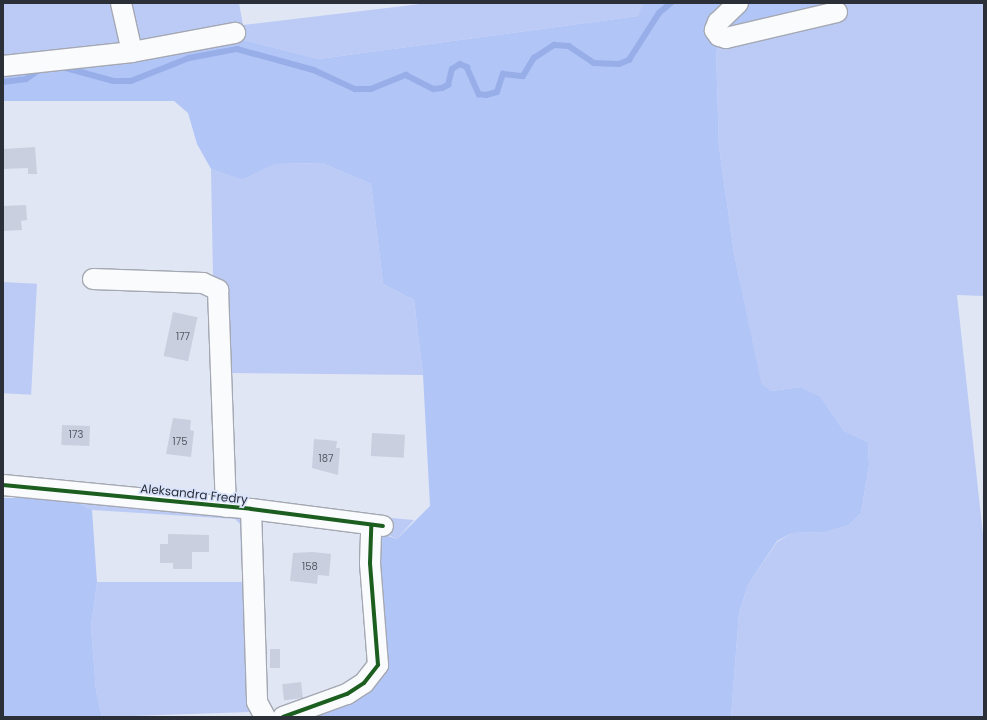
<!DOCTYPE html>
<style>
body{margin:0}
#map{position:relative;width:987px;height:720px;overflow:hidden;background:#e1e6f4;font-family:Poppins,sans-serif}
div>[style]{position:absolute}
.green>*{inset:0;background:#bbcbf5;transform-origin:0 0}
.forest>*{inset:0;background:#b2c5f7}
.stream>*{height:5.5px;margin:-2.75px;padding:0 2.75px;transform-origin:2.75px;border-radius:2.75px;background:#98aee8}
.building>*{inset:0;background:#c9cfdf;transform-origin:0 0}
.roads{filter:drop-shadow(1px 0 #a4a8b2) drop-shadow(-1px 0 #a4a8b2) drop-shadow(0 1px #a4a8b2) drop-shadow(0 -1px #a4a8b2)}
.minor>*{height:20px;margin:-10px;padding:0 10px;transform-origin:10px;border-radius:10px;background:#fafbfd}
.cycleway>*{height:4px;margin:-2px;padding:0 2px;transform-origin:2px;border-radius:2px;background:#1b5e20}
span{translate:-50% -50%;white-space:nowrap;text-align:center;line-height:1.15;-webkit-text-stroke:3.5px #d9e3fc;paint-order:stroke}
.number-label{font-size:10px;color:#555a64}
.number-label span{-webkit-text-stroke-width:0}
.street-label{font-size:12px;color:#2b2f38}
.frame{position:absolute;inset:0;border:4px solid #2b2f38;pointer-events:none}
</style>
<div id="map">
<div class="green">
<div style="clip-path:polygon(3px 3px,239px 3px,243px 25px,429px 3px,644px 3px,644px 6px,638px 16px,318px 59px,244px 40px,242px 25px,138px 45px,3px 60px)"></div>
<div style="clip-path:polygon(830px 3px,984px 3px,984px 296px,957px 295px,984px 544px,984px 717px,731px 717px,739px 613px,748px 585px,777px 542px,792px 533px,826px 532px,849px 525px,861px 513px,869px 465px,868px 442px,844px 431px,820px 396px,801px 387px,772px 391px,762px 386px,734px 253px,719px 147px,716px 49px,813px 27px)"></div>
<div style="clip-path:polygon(322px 163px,371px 184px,383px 284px,414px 300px,423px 375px,227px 373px,233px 492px,241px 501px,302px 508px,296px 511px,240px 504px,234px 500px,230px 485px,223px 296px,222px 287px,213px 278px,211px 169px,242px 180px,276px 164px)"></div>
<div style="left:3px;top:282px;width:34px;height:111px;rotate:3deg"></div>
<div style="clip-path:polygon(69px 498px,244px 518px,247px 559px,241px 561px,240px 524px,235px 519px,92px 510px)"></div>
<div style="clip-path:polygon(337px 513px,414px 520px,397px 539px)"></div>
<div style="clip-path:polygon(97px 582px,245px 582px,250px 712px,102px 717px,96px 690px,91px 627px)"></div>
</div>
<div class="forest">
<div style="clip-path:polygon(644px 3px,830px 3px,813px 27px,716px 49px,719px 147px,734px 253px,762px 385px,772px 391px,801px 387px,820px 396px,844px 431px,868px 442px,869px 465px,861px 513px,849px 525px,826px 532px,792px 533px,777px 541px,748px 585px,739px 613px,731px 717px,292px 717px,377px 675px,376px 545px,382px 534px,397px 539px,430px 506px,423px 375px,414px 300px,383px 284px,371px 184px,322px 163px,276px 164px,242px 180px,211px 169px,197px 144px,188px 113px,174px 101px,3px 101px,3px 70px,244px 40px,318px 59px,638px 16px)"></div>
<div style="clip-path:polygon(3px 498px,69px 498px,92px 510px,97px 582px,91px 627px,96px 690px,102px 717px,3px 717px)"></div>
</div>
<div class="stream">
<div style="left:66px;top:68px;width:50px;rotate:15.2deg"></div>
<div style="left:114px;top:81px;width:17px"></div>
<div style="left:131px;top:81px;width:62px;rotate:-21.6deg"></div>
<div style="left:189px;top:58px;width:49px;rotate:-10.6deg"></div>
<div style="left:237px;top:49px;width:80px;rotate:15.3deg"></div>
<div style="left:314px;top:70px;width:45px;rotate:24.9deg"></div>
<div style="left:355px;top:89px;width:16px"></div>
<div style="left:371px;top:89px;width:38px;rotate:-22deg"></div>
<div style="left:406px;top:75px;width:31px;rotate:27deg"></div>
<div style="left:434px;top:89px;width:8px;rotate:-7deg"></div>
<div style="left:442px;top:88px;width:7px;rotate:-27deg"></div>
<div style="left:448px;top:85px;width:16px;rotate:-76deg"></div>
<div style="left:452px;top:69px;width:9px;rotate:-32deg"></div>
<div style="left:460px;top:64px;width:8px;rotate:23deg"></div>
<div style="left:467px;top:67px;width:30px;rotate:66deg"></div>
<div style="left:479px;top:94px;width:7px;rotate:8deg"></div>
<div style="left:486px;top:95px;width:11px;rotate:-15deg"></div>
<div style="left:497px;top:92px;width:19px;rotate:-72deg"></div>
<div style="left:503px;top:74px;width:20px;rotate:6deg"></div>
<div style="left:523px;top:76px;width:21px;rotate:-59deg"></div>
<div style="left:534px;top:58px;width:24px;rotate:-33deg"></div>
<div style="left:554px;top:45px;width:15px;rotate:4deg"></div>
<div style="left:569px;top:46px;width:30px;rotate:34deg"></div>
<div style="left:594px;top:63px;width:25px;rotate:2deg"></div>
<div style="left:619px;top:64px;width:11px;rotate:-22deg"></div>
<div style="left:629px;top:60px;width:56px;rotate:-57.4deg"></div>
<div style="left:659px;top:13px;width:16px;rotate:-40deg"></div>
<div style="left:3px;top:82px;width:23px;rotate:-7deg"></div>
<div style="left:26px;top:79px;width:18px;rotate:-34deg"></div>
</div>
<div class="building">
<div style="clip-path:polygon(35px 147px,37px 174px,28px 174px,28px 168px,3px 169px,3px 149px)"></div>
<div style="clip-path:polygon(26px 205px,27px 220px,21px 221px,22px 230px,3px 231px,3px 206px)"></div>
<div style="left:173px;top:312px;width:25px;height:45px;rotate:12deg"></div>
<div style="clip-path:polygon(173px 418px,191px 420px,190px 430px,194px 431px,191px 457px,166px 454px)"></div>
<div style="left:62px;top:425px;width:28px;height:20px;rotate:2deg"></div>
<div style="left:372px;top:433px;width:33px;height:23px;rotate:3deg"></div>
<div style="clip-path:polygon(314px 439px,337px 441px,336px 448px,340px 448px,338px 475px,312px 468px)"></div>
<div style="clip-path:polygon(168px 534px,209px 535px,209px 552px,192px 552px,192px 569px,173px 569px,173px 563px,160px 563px,160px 544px,168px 544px)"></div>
<div style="clip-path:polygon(313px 552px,331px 554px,329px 576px,318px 575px,317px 584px,290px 581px,293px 553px)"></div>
<div style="left:270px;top:649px;width:10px;height:19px"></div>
<div style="left:301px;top:682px;width:16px;height:19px;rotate:83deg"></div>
</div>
<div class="roads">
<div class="minor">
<div style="left:121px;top:3px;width:50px;rotate:77.3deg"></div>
<div style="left:738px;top:3px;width:28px;rotate:136deg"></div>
<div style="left:718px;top:22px;width:9px;rotate:111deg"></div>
<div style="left:715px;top:30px;width:7px;rotate:56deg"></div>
<div style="left:719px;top:36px;width:7px;rotate:16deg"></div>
<div style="left:726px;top:38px;width:114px;rotate:-13.2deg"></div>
<div style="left:3px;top:66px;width:130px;rotate:-6.2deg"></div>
<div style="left:132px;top:52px;width:105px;rotate:-10.5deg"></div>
<div style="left:93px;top:279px;width:110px;rotate:2.1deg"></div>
<div style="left:203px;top:283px;width:17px;rotate:25deg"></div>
<div style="left:218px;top:290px;width:217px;rotate:87.9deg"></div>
<div style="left:3px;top:485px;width:249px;rotate:5.5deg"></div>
<div style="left:251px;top:509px;width:133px;rotate:7.3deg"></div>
<div style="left:251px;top:509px;width:193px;rotate:88.2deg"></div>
<div style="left:257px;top:702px;width:17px;rotate:62deg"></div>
<div style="left:283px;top:717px;width:68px;rotate:-19.8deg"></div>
<div style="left:347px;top:694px;width:20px;rotate:-33deg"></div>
<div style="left:364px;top:683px;width:23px;rotate:-52deg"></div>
<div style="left:378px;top:665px;width:102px;rotate:-94.5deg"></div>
<div style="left:370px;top:563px;width:38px;rotate:-88deg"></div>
</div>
</div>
<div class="cycleway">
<div style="left:3px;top:485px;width:249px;rotate:5.5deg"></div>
<div style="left:251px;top:509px;width:133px;rotate:7.3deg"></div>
<div style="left:283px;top:717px;width:68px;rotate:-19.8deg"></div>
<div style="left:347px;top:694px;width:20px;rotate:-33deg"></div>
<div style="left:364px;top:683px;width:23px;rotate:-52deg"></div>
<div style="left:378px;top:665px;width:102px;rotate:-94.5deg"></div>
<div style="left:370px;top:563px;width:38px;rotate:-88deg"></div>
</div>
<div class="number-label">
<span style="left:183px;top:337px">177</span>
<span style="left:76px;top:435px">173</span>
<span style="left:180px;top:442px">175</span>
<span style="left:326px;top:459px">187</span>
<span style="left:310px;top:567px">158</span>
</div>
<div class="street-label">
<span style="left:194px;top:494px;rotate:6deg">Aleksandra Fredry</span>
</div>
<div class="frame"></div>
</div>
